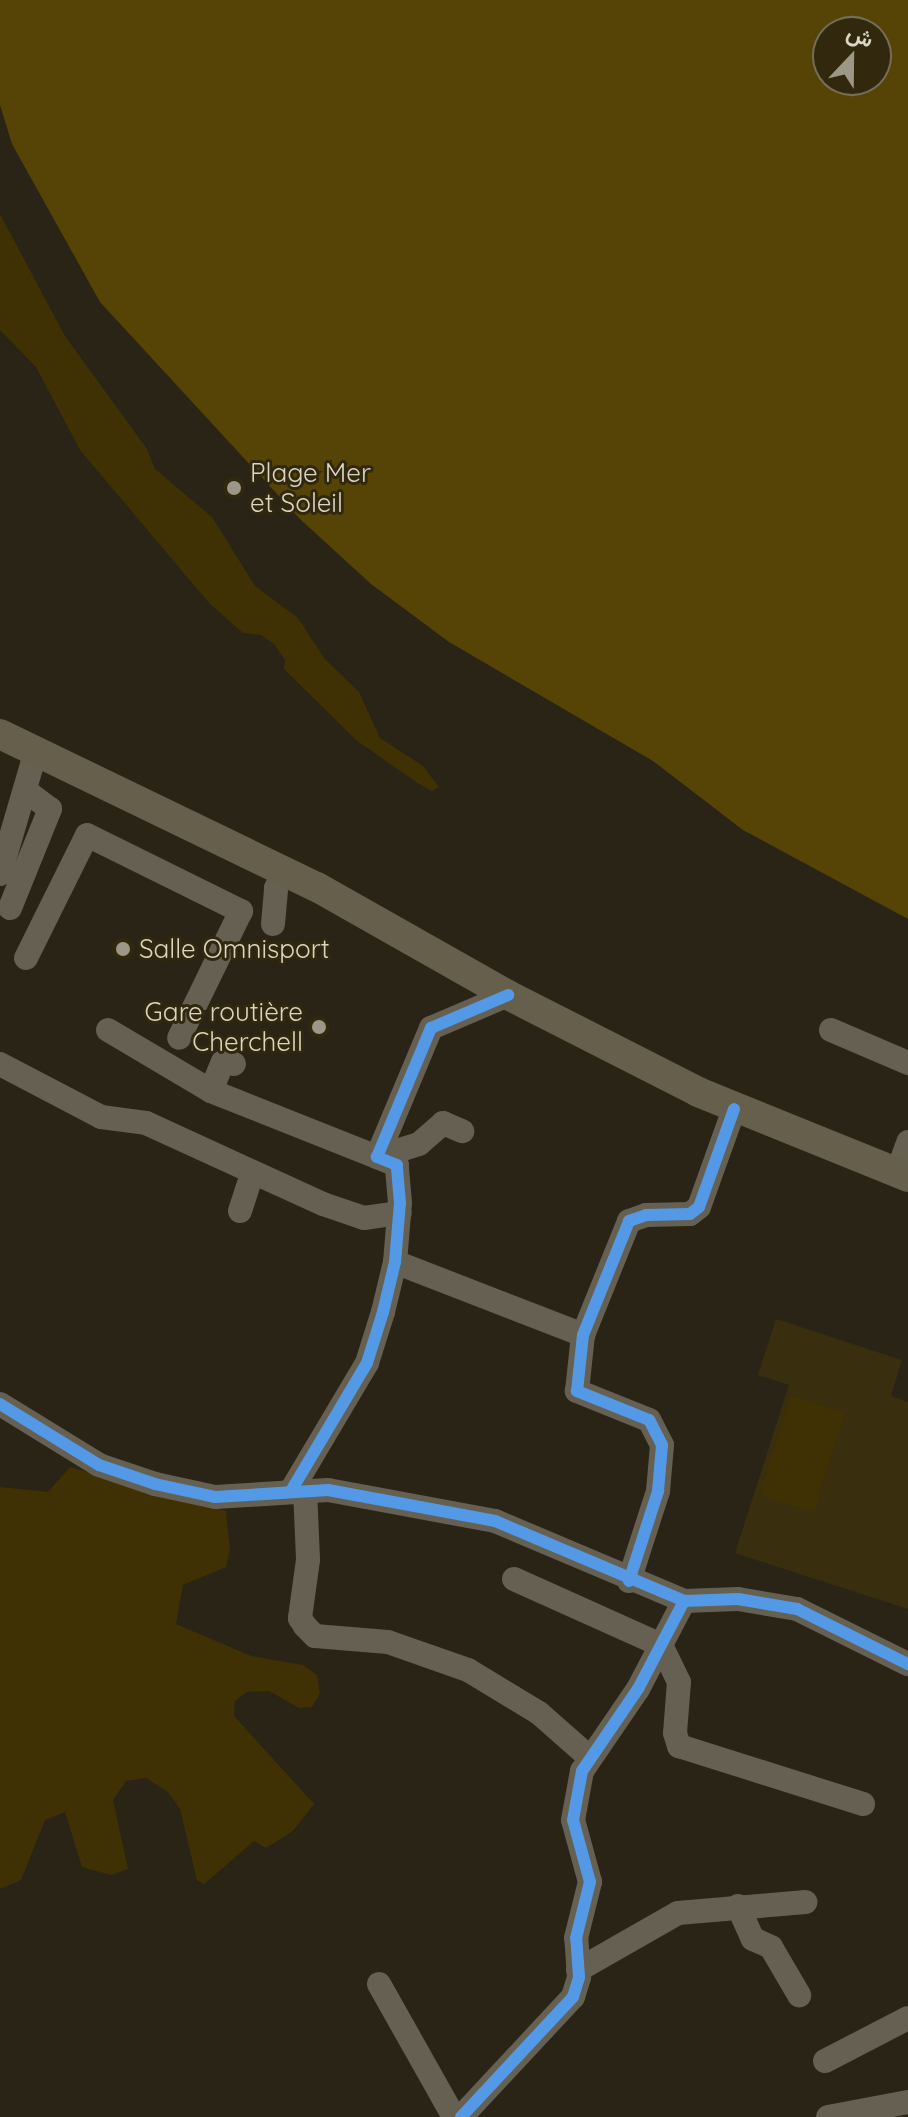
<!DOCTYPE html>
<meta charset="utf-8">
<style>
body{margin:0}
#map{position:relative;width:908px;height:2117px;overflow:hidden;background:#292416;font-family:Quicksand,Vazirmatn,sans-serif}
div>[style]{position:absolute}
.built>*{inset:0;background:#392e0e}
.green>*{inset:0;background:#3f3103;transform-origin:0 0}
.water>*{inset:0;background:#564407}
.minor>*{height:24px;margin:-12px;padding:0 12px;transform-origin:12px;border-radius:12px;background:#656051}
.major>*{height:30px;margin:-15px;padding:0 15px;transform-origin:15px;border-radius:15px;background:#655f4c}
.cycleway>*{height:12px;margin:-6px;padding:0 6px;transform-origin:6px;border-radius:6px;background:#5399e6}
.dots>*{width:22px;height:22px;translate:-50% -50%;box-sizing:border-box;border:4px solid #31280e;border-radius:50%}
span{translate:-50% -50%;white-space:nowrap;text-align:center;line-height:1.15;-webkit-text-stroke:6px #31280e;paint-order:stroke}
.poi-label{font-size:26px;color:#dbd5c6}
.left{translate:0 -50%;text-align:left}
.right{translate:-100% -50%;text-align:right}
.north{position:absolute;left:812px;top:16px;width:80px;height:80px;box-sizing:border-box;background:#31280e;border:2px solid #756d58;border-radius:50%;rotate:22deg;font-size:22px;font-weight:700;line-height:32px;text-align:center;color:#dbd5c6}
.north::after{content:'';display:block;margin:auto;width:28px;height:36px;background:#9d9788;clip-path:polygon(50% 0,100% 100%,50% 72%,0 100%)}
</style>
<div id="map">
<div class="built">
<div style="clip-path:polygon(776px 1319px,902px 1360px,891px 1396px,908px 1402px,908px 1609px,735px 1553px,789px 1385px,758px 1375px)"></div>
</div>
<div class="green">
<div style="clip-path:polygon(0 214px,65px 336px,147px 449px,155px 469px,212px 517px,255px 586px,298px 618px,324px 658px,359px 692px,380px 738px,423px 766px,439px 787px,432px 791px,419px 784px,356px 740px,284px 669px,285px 660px,274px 644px,261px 635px,243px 633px,210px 604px,80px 450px,36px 367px,0 330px)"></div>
<div style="left:790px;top:1396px;width:57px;height:104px;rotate:17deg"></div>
<div style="clip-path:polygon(70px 1467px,226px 1511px,230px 1550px,226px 1567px,183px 1585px,176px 1624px,251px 1656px,303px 1665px,317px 1675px,320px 1693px,312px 1707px,299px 1708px,269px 1691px,247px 1692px,235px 1701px,234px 1716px,314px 1804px,293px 1831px,266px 1848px,254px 1841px,204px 1884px,197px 1880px,180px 1809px,168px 1792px,146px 1778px,126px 1781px,113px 1800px,128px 1869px,111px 1875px,82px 1867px,65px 1812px,45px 1820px,21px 1880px,0 1889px,0 1487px,48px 1492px)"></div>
</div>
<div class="water">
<div style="clip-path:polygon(evenodd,0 0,908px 0,908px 919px,743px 830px,653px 761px,449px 642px,371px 584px,300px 519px,100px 302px,12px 144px,0 105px,0 0,828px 32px,876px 32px,876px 80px,828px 80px,828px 32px)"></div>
</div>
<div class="minor">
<div style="left:0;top:874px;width:128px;rotate:-73.7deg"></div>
<div style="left:10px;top:908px;width:107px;rotate:-68deg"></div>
<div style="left:50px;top:809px;width:31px;rotate:-143deg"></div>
<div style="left:273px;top:924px;width:36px;rotate:-85deg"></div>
<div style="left:276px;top:888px;width:19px;rotate:-65deg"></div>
<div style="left:26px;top:958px;width:137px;rotate:-63.6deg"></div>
<div style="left:87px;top:835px;width:172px;rotate:26.3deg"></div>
<div style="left:241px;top:911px;width:141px;rotate:116deg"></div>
<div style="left:108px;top:1030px;width:120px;rotate:30.6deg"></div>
<div style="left:211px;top:1091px;width:179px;rotate:21.7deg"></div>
<div style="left:377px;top:1157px;width:44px;rotate:-17.2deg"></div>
<div style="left:419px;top:1144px;width:32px;rotate:-41deg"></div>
<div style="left:443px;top:1123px;width:21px;rotate:23deg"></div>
<div style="left:831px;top:1030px;width:84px;rotate:23.2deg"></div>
<div style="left:0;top:1064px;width:114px;rotate:27.7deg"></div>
<div style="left:101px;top:1117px;width:45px;rotate:7.6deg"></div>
<div style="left:146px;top:1123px;width:195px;rotate:24.6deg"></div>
<div style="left:323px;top:1204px;width:43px;rotate:18.9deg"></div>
<div style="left:364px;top:1218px;width:36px;rotate:-8deg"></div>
<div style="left:211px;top:1091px;width:31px;rotate:-68deg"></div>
<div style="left:223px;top:1062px;width:11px;rotate:10deg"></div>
<div style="left:897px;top:1173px;width:33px;rotate:-70deg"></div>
<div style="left:240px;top:1211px;width:39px;rotate:-72deg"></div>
<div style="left:395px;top:1262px;width:202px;rotate:21.2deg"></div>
<div style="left:0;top:1404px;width:116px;rotate:31.6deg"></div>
<div style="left:99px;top:1465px;width:59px;rotate:18.7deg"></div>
<div style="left:155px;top:1484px;width:61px;rotate:12.2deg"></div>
<div style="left:215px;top:1497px;width:113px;rotate:-3.5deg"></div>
<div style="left:328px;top:1490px;width:170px;rotate:10.5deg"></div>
<div style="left:495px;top:1521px;width:205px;rotate:22.9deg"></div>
<div style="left:684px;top:1601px;width:54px;rotate:-2.1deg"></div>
<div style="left:738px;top:1599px;width:60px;rotate:9.6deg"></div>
<div style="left:797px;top:1609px;width:124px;rotate:26.4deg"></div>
<div style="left:305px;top:1490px;width:70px;rotate:87.5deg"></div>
<div style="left:308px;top:1560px;width:59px;rotate:97.9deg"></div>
<div style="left:300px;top:1618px;width:9px;rotate:58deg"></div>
<div style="left:305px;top:1626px;width:14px;rotate:45deg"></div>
<div style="left:315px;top:1636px;width:73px;rotate:4.7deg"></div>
<div style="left:388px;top:1642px;width:85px;rotate:19.3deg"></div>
<div style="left:468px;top:1670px;width:83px;rotate:31.2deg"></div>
<div style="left:539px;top:1713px;width:65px;rotate:41.3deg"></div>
<div style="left:291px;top:1491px;width:149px;rotate:-59.3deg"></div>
<div style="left:367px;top:1363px;width:53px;rotate:-72.6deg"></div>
<div style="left:383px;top:1312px;width:51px;rotate:-76.5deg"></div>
<div style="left:395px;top:1262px;width:59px;rotate:-85.2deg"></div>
<div style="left:400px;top:1203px;width:38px;rotate:-95deg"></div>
<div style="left:397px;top:1165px;width:22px;rotate:-158deg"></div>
<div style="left:377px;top:1157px;width:140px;rotate:-67.3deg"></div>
<div style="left:431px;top:1028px;width:84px;rotate:-23.2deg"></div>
<div style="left:514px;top:1579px;width:161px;rotate:24.2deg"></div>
<div style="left:661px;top:1645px;width:41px;rotate:64.1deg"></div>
<div style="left:679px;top:1682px;width:51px;rotate:94.5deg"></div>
<div style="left:675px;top:1733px;width:14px;rotate:73deg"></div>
<div style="left:679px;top:1746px;width:193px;rotate:17.5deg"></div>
<div style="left:629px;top:1581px;width:95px;rotate:-72.1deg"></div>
<div style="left:658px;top:1491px;width:46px;rotate:-85deg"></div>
<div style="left:662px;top:1445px;width:28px;rotate:-117deg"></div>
<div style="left:649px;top:1420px;width:78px;rotate:-158.1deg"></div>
<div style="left:577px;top:1391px;width:56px;rotate:-83.9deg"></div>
<div style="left:583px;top:1335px;width:123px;rotate:-68deg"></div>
<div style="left:629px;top:1221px;width:18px;rotate:-19deg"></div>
<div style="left:646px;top:1215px;width:44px;rotate:-1.3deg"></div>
<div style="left:690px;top:1214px;width:11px;rotate:-38deg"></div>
<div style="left:699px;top:1207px;width:104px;rotate:-70.3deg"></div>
<div style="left:738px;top:1906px;width:36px;rotate:66deg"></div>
<div style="left:753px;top:1939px;width:20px;rotate:24deg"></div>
<div style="left:771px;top:1947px;width:56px;rotate:59.7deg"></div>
<div style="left:578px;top:1970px;width:115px;rotate:-29.7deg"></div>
<div style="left:678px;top:1913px;width:128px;rotate:-4.9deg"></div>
<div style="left:379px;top:1984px;width:153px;rotate:60.6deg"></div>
<div style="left:825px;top:2061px;width:93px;rotate:-27.4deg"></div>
<div style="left:461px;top:2117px;width:164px;rotate:-47deg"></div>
<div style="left:573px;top:1997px;width:21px;rotate:-73deg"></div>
<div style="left:579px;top:1977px;width:39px;rotate:-94deg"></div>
<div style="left:576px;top:1938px;width:58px;rotate:-76deg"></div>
<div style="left:590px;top:1882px;width:64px;rotate:-105.3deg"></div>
<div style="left:573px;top:1820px;width:50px;rotate:-79.6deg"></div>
<div style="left:582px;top:1771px;width:99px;rotate:-55.7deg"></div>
<div style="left:638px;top:1689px;width:99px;rotate:-62.4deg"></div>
<div style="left:828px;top:2117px;width:81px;rotate:-10.6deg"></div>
</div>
<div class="major">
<div style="left:0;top:734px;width:352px;rotate:25.8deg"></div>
<div style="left:317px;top:887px;width:219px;rotate:29.5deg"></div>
<div style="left:508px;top:995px;width:213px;rotate:27deg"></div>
<div style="left:698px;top:1092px;width:227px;rotate:22deg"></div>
</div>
<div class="cycleway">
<div style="left:0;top:1404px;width:116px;rotate:31.6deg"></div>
<div style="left:99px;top:1465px;width:59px;rotate:18.7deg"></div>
<div style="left:155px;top:1484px;width:61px;rotate:12.2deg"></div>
<div style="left:215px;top:1497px;width:113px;rotate:-3.5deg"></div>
<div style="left:328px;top:1490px;width:170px;rotate:10.5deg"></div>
<div style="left:495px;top:1521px;width:205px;rotate:22.9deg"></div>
<div style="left:684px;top:1601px;width:54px;rotate:-2.1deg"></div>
<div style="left:738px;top:1599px;width:60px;rotate:9.6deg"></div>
<div style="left:797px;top:1609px;width:124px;rotate:26.4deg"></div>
<div style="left:291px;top:1491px;width:149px;rotate:-59.3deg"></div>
<div style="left:367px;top:1363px;width:53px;rotate:-72.6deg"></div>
<div style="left:383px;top:1312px;width:51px;rotate:-76.5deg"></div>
<div style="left:395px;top:1262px;width:59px;rotate:-85.2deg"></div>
<div style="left:400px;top:1203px;width:38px;rotate:-95deg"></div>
<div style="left:397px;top:1165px;width:22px;rotate:-158deg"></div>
<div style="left:377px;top:1157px;width:140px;rotate:-67.3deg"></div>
<div style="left:431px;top:1028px;width:84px;rotate:-23.2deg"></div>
<div style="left:629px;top:1581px;width:95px;rotate:-72.1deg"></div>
<div style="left:658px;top:1491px;width:46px;rotate:-85deg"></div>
<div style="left:662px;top:1445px;width:28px;rotate:-117deg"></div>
<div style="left:649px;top:1420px;width:78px;rotate:-158.1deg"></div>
<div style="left:577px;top:1391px;width:56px;rotate:-83.9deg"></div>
<div style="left:583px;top:1335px;width:123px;rotate:-68deg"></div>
<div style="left:629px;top:1221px;width:18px;rotate:-19deg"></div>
<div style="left:646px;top:1215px;width:44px;rotate:-1.3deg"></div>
<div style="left:690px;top:1214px;width:11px;rotate:-38deg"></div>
<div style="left:699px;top:1207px;width:104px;rotate:-70.3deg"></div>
<div style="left:461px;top:2117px;width:164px;rotate:-47deg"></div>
<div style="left:573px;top:1997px;width:21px;rotate:-73deg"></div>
<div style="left:579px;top:1977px;width:39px;rotate:-94deg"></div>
<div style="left:576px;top:1938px;width:58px;rotate:-76deg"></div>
<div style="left:590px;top:1882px;width:64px;rotate:-105.3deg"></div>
<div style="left:573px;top:1820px;width:50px;rotate:-79.6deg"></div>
<div style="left:582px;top:1771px;width:99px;rotate:-55.7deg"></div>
<div style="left:638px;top:1689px;width:99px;rotate:-62.4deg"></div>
</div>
<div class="dots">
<div style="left:234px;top:488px;background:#9d9788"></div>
<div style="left:123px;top:949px;background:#9d9788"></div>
<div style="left:319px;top:1027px;background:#9d9788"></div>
</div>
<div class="poi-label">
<span class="left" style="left:250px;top:488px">Plage Mer<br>et Soleil</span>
<span class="left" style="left:139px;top:949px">Salle Omnisport</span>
<span class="right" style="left:303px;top:1027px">Gare routière<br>Cherchell</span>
</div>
<div class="north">ش</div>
</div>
